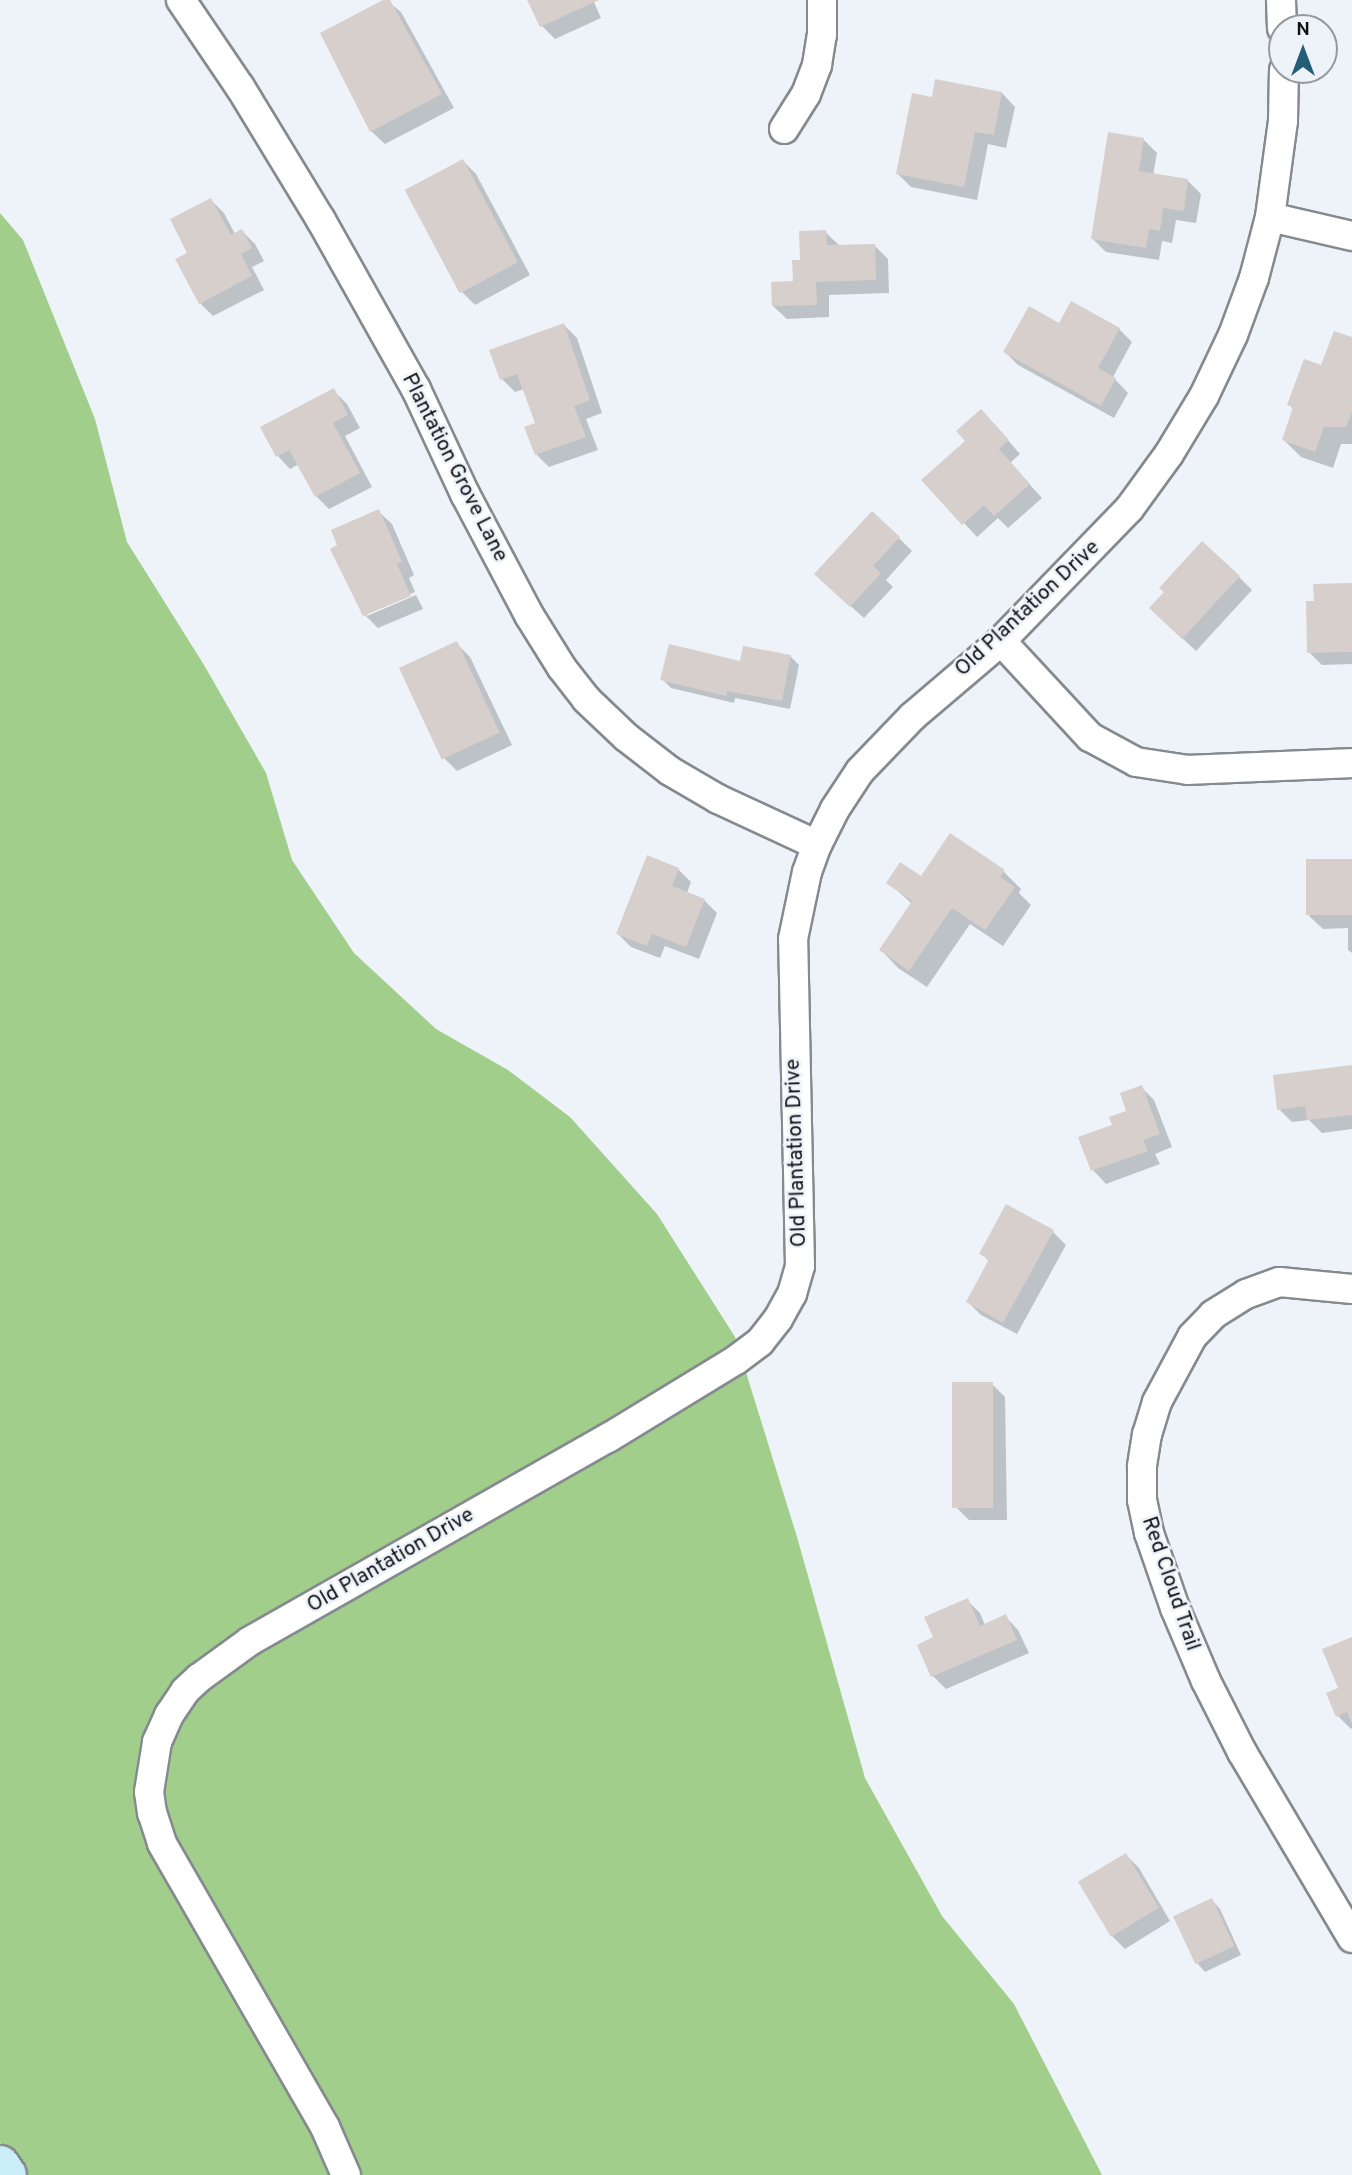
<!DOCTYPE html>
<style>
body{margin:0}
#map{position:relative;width:1352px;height:2175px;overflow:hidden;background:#edf3f9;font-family:Overpass,sans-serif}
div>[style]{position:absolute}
.green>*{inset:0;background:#a2ce8c}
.shadow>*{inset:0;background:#0003}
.building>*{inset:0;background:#d7cfcc;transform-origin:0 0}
.roads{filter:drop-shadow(2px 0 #858a8f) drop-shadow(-2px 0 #858a8f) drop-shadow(0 2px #858a8f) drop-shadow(0 -2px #858a8f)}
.street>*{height:28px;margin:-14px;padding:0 14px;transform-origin:14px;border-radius:14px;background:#fff}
.secondary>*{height:38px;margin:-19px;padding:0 19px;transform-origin:19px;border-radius:19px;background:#caeef7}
span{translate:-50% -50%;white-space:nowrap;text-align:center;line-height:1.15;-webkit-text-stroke:5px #edf3f9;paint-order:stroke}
.street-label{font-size:21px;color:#101214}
.north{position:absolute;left:1268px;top:14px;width:70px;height:70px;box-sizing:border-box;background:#edf3f9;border:2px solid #95999d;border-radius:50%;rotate:0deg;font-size:19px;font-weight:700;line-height:28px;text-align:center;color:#101214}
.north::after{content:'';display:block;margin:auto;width:24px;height:32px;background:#235e76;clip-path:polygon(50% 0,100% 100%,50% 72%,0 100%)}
</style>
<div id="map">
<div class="green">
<div style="clip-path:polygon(0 213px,23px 240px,95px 419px,127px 542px,204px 665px,266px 773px,292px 860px,354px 953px,436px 1029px,508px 1070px,570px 1117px,657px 1214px,735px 1337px,797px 1537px,865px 1778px,942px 1916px,1014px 2004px,1102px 2175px,22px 2175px,0 2142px)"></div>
</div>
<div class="shadow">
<div style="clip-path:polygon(386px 0,401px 12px,454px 108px,385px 144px,371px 131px)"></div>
<div style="clip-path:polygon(529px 0,593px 0,601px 18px,555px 39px,542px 26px)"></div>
<div style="clip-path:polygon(1002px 93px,1015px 107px,1006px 148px,988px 144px,977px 200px,911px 187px,898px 174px,933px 99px)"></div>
<div style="clip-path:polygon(1143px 139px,1157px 153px,1153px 175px,1188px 181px,1201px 194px,1196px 223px,1176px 220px,1172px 243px,1162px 241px,1159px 260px,1106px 252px,1093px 239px)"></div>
<div style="clip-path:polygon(463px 161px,476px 174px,530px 275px,475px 305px,462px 292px)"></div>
<div style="clip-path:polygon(211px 200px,224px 213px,235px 234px,242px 231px,255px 244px,264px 261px,252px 267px,264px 290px,213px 316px,200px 303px,190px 254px)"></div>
<div style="clip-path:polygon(825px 232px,839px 245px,874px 245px,888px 259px,889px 293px,829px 295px,829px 317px,787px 319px,773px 306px,795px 283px,802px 262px)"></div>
<div style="clip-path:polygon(564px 325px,577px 338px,602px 413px,586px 419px,598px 450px,549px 467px,536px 454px,537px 424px,524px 389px,515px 392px,502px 379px)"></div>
<div style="clip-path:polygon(1060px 325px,1119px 329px,1132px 342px,1113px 377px,1128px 393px,1114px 418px,1018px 365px,1005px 352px)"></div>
<div style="clip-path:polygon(1352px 339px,1352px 444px,1341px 444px,1333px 468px,1301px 457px,1284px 440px,1294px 410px,1289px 404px)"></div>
<div style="clip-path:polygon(333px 390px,347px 404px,360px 428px,345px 436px,372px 487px,329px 509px,316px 496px,299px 464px,290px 469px,277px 455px)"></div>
<div style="clip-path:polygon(994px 424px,1020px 454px,1010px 463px,1042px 498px,1008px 528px,998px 518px,977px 537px,964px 523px)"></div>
<div style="clip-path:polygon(378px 511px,392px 524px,414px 575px,409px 578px,415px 592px,367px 613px,367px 616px,416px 595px,423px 609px,378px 628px,365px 615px)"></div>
<div style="clip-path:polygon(899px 538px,912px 551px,886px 580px,893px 587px,864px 618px,829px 587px)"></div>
<div style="clip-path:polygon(1239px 577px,1252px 590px,1196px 651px,1164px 621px,1166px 592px)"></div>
<div style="clip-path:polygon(1352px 585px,1352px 664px,1322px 665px,1309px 652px,1315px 603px)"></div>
<div style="clip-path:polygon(456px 643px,470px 657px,512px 745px,457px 771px,444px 758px)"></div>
<div style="clip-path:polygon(790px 656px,799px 665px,790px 709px,735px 698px,734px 703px,671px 688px,662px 679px)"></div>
<div style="clip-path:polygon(1352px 861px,1352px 953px,1348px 950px,1348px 928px,1323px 929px,1309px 916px)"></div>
<div style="clip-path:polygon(678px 869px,691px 882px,687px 893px,704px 900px,717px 913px,699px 959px,665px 946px,660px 958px,631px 947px,618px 934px)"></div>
<div style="clip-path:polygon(1004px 872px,1021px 889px,1019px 893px,1031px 905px,1003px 946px,970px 924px,927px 987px,898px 968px,881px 950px,912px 904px,889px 883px)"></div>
<div style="clip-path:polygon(1352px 1066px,1352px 1129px,1322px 1133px,1309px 1120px,1292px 1122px,1279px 1109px)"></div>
<div style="clip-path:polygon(1141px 1087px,1154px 1100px,1172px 1147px,1155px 1154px,1160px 1164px,1106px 1184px,1093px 1170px,1114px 1126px,1128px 1112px)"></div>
<div style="clip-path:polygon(1053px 1232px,1066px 1245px,1017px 1334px,981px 1315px,968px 1302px,990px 1262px,981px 1253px)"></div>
<div style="clip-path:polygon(992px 1384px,1005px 1397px,1007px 1520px,969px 1520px,956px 1507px)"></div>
<div style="clip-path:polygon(967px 1600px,980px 1613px,985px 1625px,1005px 1616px,1018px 1630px,1029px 1653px,946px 1689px,933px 1676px,935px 1638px)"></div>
<div style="clip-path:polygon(1352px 1639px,1352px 1728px,1351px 1729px,1338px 1716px,1340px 1689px)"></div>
<div style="clip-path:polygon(1126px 1855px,1139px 1868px,1170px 1921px,1125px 1949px,1112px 1936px)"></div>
<div style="clip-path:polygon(1212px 1900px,1220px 1909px,1241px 1955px,1205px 1972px,1197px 1963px)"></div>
</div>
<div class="building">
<div style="clip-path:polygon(383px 0,390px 0,442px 94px,370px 132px,320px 33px)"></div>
<div style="clip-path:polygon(527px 0,599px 0,540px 27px)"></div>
<div style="clip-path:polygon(935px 79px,1002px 92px,994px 135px,975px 132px,964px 187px,896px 174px,912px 93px,932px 97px)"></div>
<div style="clip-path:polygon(1108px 132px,1144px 138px,1139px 171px,1188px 179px,1184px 211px,1163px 208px,1160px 231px,1149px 229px,1146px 248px,1091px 239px)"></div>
<div style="left:463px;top:159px;width:117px;height:66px;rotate:62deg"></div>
<div style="clip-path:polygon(211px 198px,231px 235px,242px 229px,252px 248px,241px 254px,252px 276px,199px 304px,175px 259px,187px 253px,170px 219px)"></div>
<div style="clip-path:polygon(826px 230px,827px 245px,875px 244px,876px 280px,816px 282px,817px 305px,772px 306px,771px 282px,793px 281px,792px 260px,800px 260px,799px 231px)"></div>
<div style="clip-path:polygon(1071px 301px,1120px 328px,1098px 368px,1116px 378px,1101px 406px,1003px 352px,1029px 306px,1059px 323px)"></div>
<div style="clip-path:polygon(564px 323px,590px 400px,574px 406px,586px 437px,535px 455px,524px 427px,535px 423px,517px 374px,500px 380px,489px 350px)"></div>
<div style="clip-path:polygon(1334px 331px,1352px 337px,1352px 412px,1346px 427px,1324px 427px,1315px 452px,1282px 440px,1293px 407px,1287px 405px,1304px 359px,1321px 365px)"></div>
<div style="clip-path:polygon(334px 388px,348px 415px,333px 423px,360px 473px,315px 497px,289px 450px,276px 457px,260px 427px)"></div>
<div style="clip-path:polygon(981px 409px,1009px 440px,999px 449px,1030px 484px,994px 516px,984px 505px,962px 525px,921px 480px,965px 441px,956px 431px)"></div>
<div style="clip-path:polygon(379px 509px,402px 562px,397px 564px,411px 596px,363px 616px,330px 549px,337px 545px,331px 530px)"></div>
<div style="clip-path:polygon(872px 511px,900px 537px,873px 566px,881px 573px,850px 607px,814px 574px)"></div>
<div style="clip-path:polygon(1202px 541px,1240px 576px,1182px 639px,1149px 608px,1164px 592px,1159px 588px)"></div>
<div style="clip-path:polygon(1352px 583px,1352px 652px,1307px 653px,1306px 601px,1314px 601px,1313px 584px)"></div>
<div style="left:457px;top:641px;width:101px;height:64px;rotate:65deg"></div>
<div style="clip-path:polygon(669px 644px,740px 661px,743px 646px,791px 655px,782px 701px,727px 691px,726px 696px,660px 680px)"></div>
<div style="clip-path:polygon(950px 833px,1005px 870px,1000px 877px,1015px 887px,985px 930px,952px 908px,909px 971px,879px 950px,912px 901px,886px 883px,900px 862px,921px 876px)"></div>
<div style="clip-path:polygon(647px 855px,679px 868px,672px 886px,705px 899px,686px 947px,652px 934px,647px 946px,616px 934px)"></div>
<div style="left:1352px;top:859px;width:56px;height:46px;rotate:90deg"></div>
<div style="clip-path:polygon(1352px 1065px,1352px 1115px,1307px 1120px,1305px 1106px,1277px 1110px,1273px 1075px)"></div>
<div style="clip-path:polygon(1142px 1085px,1160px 1134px,1143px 1140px,1148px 1151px,1091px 1171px,1078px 1137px,1112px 1125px,1109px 1117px,1126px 1111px,1120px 1093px)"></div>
<div style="clip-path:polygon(1006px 1204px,1054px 1230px,1003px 1323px,966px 1302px,989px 1259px,979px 1254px)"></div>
<div style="left:952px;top:1382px;width:41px;height:126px"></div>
<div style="clip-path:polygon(968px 1598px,980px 1626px,1006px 1614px,1017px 1640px,931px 1677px,917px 1645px,933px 1637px,924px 1617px)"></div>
<div style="clip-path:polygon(1352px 1637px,1352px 1722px,1351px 1722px,1347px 1712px,1336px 1717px,1326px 1693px,1338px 1688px,1322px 1649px)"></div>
<div style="left:1126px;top:1853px;width:64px;height:56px;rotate:59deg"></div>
<div style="left:1212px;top:1898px;width:53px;height:43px;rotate:65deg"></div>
</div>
<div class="roads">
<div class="street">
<div style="left:181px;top:0;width:105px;rotate:55.9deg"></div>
<div style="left:240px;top:87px;width:156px;rotate:58.7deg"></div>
<div style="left:321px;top:220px;width:194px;rotate:60.7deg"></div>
<div style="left:416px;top:389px;width:116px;rotate:65deg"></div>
<div style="left:465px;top:494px;width:137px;rotate:62.1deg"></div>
<div style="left:529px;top:615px;width:62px;rotate:58.1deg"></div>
<div style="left:562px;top:668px;width:39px;rotate:52deg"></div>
<div style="left:586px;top:699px;width:55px;rotate:43.5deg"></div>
<div style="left:626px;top:737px;width:56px;rotate:37.7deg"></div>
<div style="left:670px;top:771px;width:56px;rotate:30.3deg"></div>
<div style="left:718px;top:799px;width:109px;rotate:24.9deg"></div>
<div style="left:1281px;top:0;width:28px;rotate:88deg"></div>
<div style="left:784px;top:129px;width:41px;rotate:-57.8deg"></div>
<div style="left:806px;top:94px;width:31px;rotate:-69deg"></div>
<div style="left:817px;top:65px;width:30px;rotate:-81deg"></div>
<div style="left:822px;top:35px;width:35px;rotate:-90deg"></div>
<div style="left:1270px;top:217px;width:84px;rotate:13deg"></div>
<div style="left:1001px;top:641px;width:131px;rotate:47.2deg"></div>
<div style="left:1090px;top:737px;width:52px;rotate:28.5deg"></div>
<div style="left:1136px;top:762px;width:53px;rotate:8.7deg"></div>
<div style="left:1188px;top:770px;width:164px;rotate:-2.4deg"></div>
<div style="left:1352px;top:1289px;width:73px;rotate:-174.5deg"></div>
<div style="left:1279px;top:1282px;width:35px;rotate:160deg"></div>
<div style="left:1246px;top:1294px;width:39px;rotate:148deg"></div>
<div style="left:1213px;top:1315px;width:30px;rotate:134deg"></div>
<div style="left:1192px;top:1337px;width:74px;rotate:118.3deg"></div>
<div style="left:1157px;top:1402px;width:34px;rotate:107deg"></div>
<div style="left:1147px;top:1434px;width:33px;rotate:99deg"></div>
<div style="left:1142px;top:1467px;width:33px;rotate:90deg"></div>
<div style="left:1142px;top:1500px;width:34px;rotate:78deg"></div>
<div style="left:1149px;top:1533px;width:79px;rotate:70.9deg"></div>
<div style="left:1175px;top:1608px;width:79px;rotate:67deg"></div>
<div style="left:1206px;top:1681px;width:80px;rotate:63.1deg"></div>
<div style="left:1242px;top:1752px;width:216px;rotate:59.4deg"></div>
<div style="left:346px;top:2175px;width:52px;rotate:-113.6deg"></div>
<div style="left:325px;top:2127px;width:327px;rotate:-119.9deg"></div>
<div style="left:162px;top:1843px;width:32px;rotate:-108deg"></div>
<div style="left:152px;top:1813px;width:21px;rotate:-98deg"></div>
<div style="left:149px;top:1792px;width:51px;rotate:-80.9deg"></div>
<div style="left:157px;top:1742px;width:30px;rotate:-66deg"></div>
<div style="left:169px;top:1715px;width:29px;rotate:-56deg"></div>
<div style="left:185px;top:1691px;width:19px;rotate:-43deg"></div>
<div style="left:199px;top:1678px;width:63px;rotate:-36deg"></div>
<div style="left:250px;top:1641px;width:412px;rotate:-29.6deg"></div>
<div style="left:608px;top:1438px;width:150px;rotate:-31.4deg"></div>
<div style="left:736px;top:1360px;width:30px;rotate:-37deg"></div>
<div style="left:760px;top:1342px;width:29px;rotate:-52deg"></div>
<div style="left:778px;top:1319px;width:29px;rotate:-61deg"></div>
<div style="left:792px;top:1294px;width:29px;rotate:-74deg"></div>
<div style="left:800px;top:1266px;width:327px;rotate:-91.2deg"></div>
<div style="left:793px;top:939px;width:68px;rotate:-78.2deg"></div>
<div style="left:807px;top:872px;width:29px;rotate:-70deg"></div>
<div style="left:817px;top:845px;width:40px;rotate:-63.4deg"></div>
<div style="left:835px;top:809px;width:45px;rotate:-56.7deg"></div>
<div style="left:860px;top:771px;width:76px;rotate:-46.1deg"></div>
<div style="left:913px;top:716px;width:116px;rotate:-40.4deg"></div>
<div style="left:1001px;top:641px;width:184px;rotate:-45.9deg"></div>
<div style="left:1129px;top:509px;width:68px;rotate:-54deg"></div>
<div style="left:1169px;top:454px;width:68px;rotate:-58.9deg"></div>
<div style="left:1204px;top:396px;width:68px;rotate:-64.6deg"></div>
<div style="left:1233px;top:335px;width:61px;rotate:-69.8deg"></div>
<div style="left:1254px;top:278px;width:63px;rotate:-75.3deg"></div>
<div style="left:1270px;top:217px;width:97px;rotate:-82.3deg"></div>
<div style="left:1283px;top:121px;width:51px;rotate:-88.9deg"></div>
</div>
<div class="secondary">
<div style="left:0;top:2165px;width:12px;rotate:55deg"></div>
</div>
</div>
<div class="street-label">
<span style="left:454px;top:468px;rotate:63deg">Plantation Grove Lane</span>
<span style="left:1028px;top:609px;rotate:-43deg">Old Plantation Drive</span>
<span style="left:797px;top:1153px;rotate:-92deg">Old Plantation Drive</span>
<span style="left:391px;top:1561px;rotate:-30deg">Old Plantation Drive</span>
<span style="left:1170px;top:1584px;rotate:71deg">Red Cloud Trail</span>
</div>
<div class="north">N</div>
</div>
